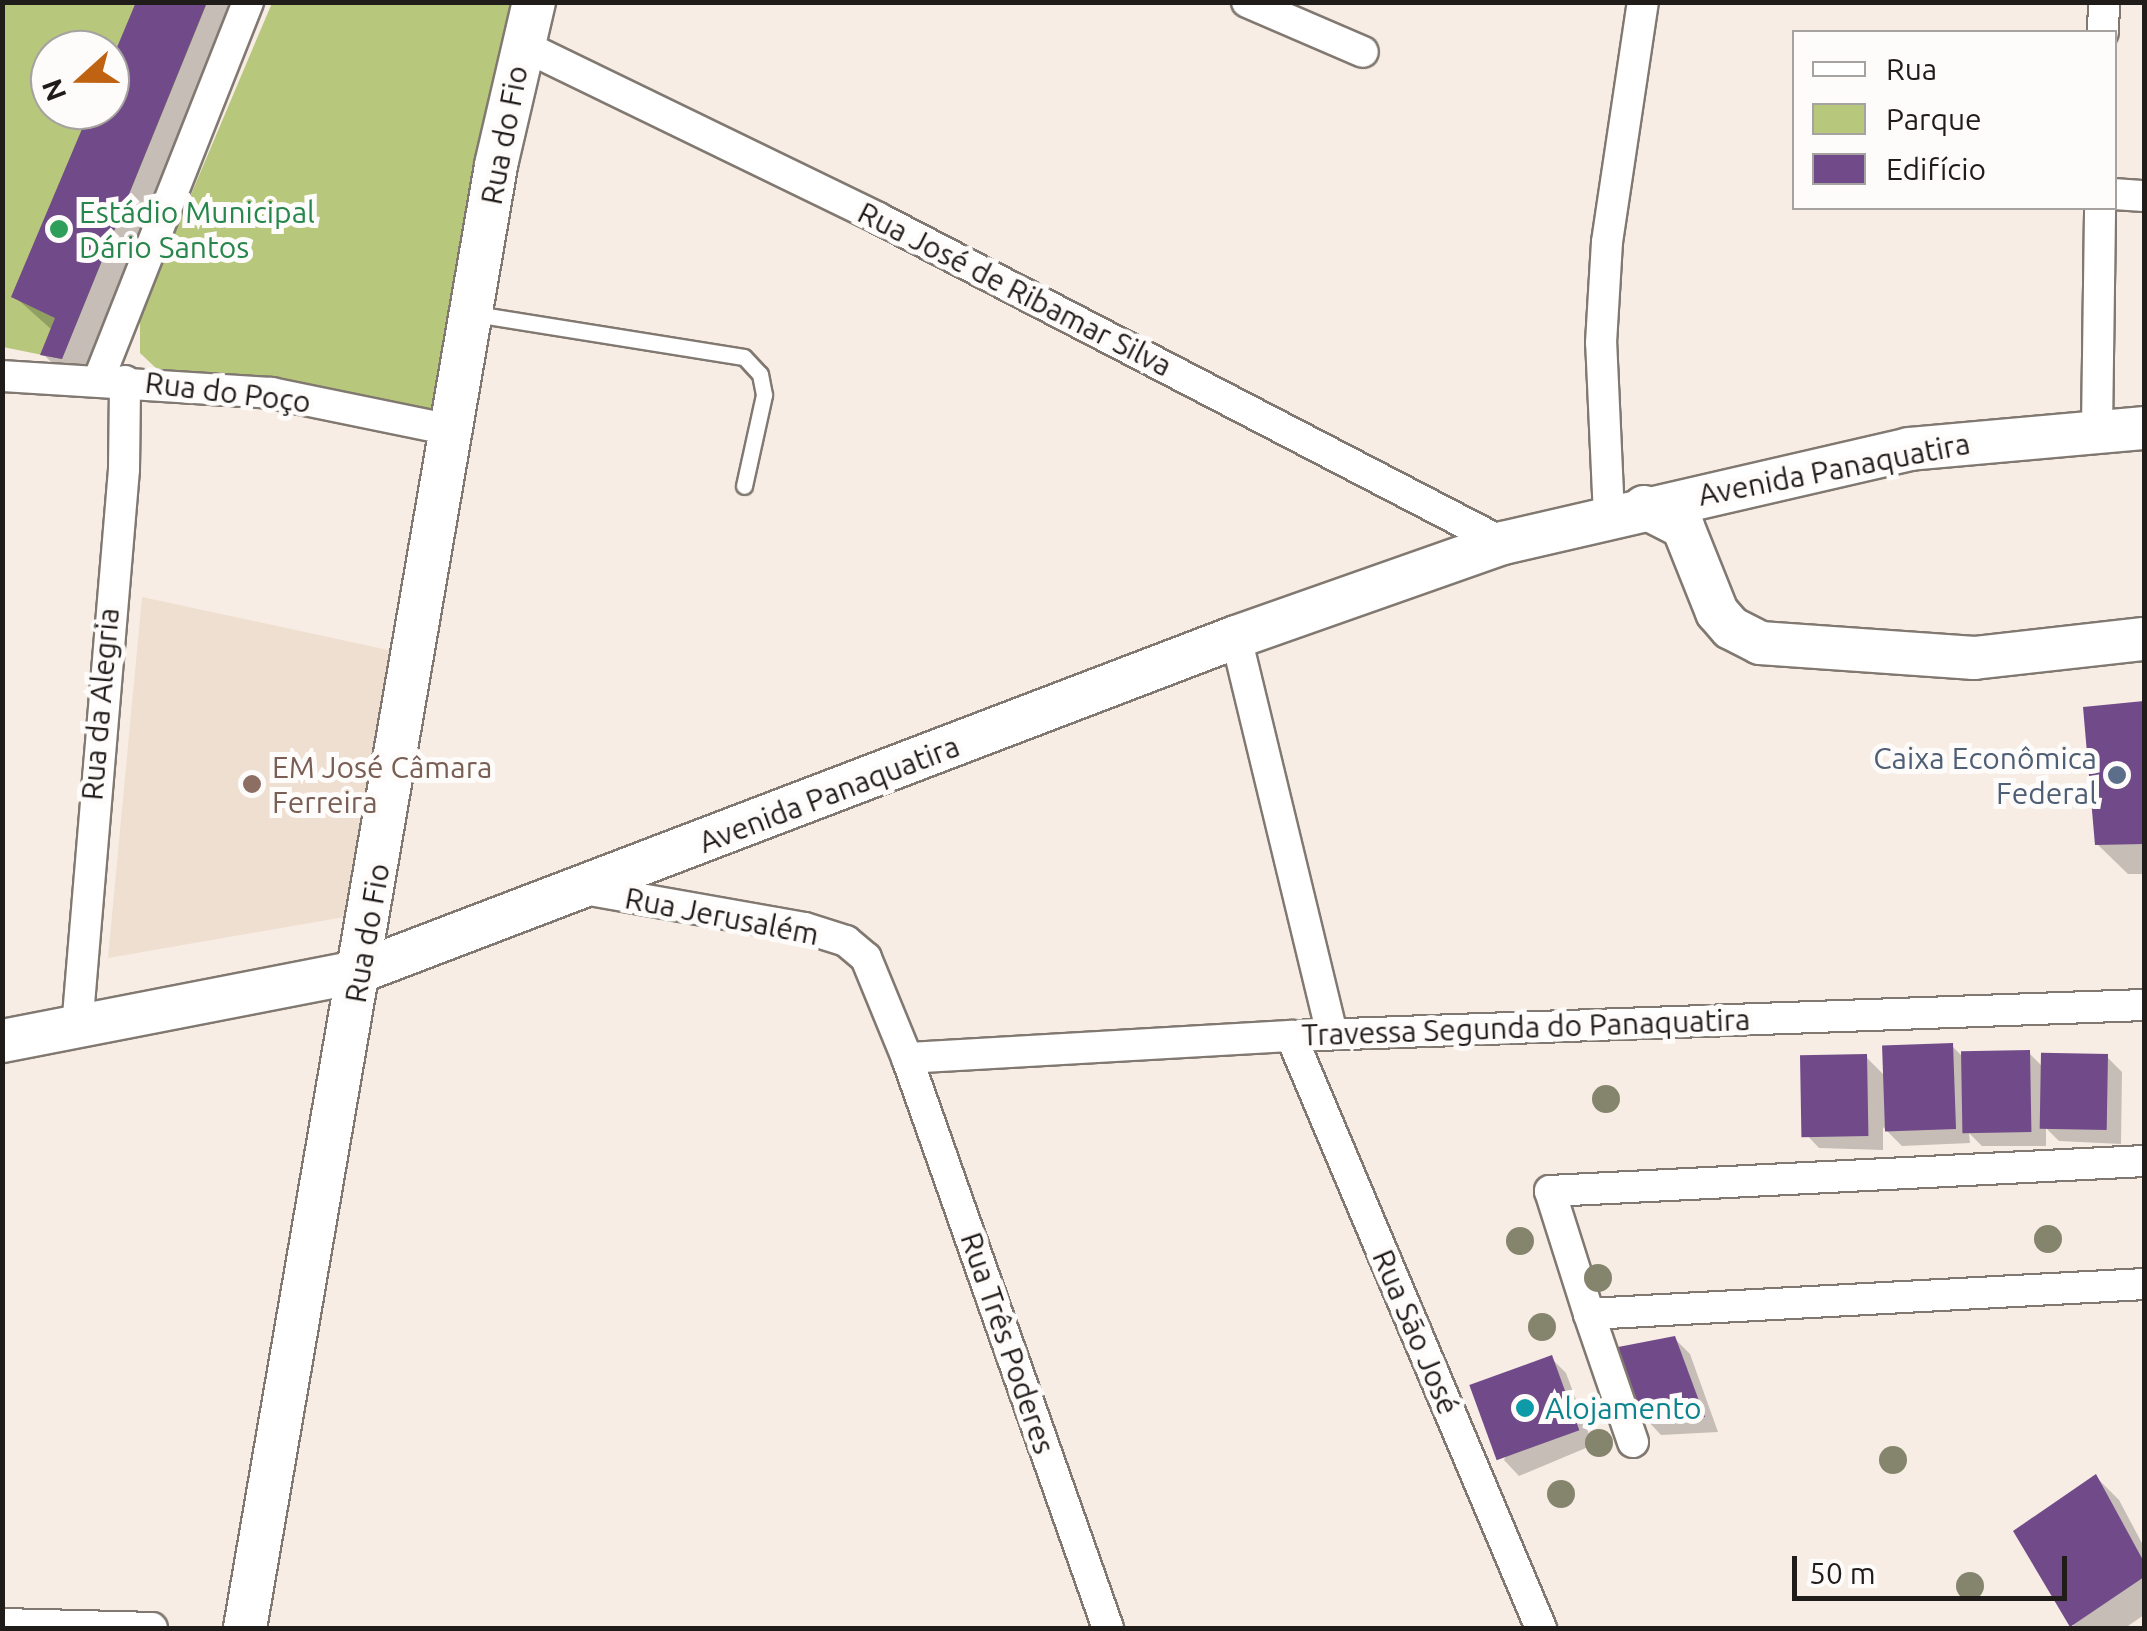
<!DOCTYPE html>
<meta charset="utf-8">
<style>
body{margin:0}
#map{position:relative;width:2147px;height:1631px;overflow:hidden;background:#f7ede4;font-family:Ubuntu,sans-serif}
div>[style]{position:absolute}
.built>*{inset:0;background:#efdfd1}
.green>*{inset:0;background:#b7c77b}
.shadow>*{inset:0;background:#0003}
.building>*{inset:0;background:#714a89;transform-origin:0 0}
.roads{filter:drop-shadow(2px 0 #817971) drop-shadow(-2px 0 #817971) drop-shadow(0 2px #817971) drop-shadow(0 -2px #817971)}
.lane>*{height:15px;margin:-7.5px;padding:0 7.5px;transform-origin:7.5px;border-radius:7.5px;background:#fff}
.street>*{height:30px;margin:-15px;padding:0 15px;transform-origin:15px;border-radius:15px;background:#fff}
.secondary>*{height:42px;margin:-21px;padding:0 21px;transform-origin:21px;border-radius:21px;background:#fff}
.trees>*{width:28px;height:28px;margin:-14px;border-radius:50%;background:#85846d}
.dots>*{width:28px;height:28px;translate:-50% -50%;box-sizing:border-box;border:5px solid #fefcfa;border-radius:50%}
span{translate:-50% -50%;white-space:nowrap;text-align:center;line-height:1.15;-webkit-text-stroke:10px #fefcfa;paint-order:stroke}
.street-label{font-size:30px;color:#201c19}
.leisure-label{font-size:30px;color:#27864d}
.left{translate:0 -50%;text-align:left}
.service-label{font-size:30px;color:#4e5e75}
.right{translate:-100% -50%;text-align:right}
.education-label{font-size:30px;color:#785e54}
.culture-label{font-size:30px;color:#0d838f}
.frame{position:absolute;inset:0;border:5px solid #201c19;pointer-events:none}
.legend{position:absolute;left:1792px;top:30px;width:325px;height:180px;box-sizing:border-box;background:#fefcfa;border:2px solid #a5a2a0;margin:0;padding:12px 18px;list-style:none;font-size:30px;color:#201c19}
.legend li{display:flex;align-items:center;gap:20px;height:50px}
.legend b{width:50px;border:2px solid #a5a2a0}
.north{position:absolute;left:30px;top:30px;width:100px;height:100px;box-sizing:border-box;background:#fefcfa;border:2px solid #a5a2a0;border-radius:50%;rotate:249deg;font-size:28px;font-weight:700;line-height:40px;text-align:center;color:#201c19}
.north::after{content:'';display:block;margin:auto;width:35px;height:45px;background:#bf6212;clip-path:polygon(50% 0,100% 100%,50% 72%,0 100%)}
.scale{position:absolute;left:1792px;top:1556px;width:275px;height:45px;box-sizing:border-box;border:5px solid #201c19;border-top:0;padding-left:12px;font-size:30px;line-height:35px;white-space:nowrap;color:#201c19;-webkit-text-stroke:8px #fefcfa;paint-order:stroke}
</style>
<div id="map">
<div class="built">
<div style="clip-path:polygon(142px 597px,402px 653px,356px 915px,108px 958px)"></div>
</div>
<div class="green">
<div style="clip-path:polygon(evenodd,2px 3px,207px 3px,62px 359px,3px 347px,2px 3px,50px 50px,110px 50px,110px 110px,50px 110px,50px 50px)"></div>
<div style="clip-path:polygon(272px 3px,519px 3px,446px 410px,428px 420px,158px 370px,140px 353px,140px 315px)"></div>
</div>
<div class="shadow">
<div style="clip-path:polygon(139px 2px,250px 2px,92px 388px,73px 384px,43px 354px,52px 330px,14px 296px,93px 110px,110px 110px,110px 70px)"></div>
<div style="clip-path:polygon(2144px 703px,2144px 874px,2128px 874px,2097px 844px,2086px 709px)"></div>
<div style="clip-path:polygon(1952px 1046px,1963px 1057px,2029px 1053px,2044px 1068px,2107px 1057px,2122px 1072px,2121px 1144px,2059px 1141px,2046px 1128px,2046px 1146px,1982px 1146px,1969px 1133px,1970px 1143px,1902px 1146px,1883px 1127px,1883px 1150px,1819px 1148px,1804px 1132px,1866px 1057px,1886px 1077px)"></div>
<div style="clip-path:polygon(1674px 1338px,1690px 1354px,1718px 1432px,1661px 1435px,1646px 1419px)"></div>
<div style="clip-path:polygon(1551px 1358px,1566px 1373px,1593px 1445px,1519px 1476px,1504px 1460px)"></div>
<div style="clip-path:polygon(2096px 1477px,2119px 1500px,2144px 1547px,2144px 1615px,2125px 1628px,2075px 1628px,2016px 1531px)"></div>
</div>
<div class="building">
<div style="clip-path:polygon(136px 2px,207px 2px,62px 359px,40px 355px,55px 318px,11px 297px,90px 110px,110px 110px,110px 64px)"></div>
<div style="clip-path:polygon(2144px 701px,2144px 844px,2095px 845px,2083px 707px)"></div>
<div style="left:1953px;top:1043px;width:86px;height:71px;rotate:88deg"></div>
<div style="left:2030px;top:1050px;width:82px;height:69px;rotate:89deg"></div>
<div style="left:1867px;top:1054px;width:82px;height:67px;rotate:89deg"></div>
<div style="left:2108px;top:1054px;width:76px;height:67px;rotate:91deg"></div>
<div style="clip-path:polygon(1675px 1336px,1705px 1417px,1643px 1421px,1613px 1348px)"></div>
<div style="left:1552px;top:1355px;width:80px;height:88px;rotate:70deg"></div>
<div style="clip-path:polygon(2096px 1474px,2144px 1562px,2144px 1577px,2070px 1627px,2013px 1531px)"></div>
</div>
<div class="roads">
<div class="lane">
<div style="left:475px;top:314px;width:272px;rotate:9.1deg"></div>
<div style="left:744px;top:357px;width:23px;rotate:47deg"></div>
<div style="left:760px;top:374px;width:21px;rotate:79deg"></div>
<div style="left:764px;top:395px;width:93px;rotate:102.4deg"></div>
</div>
<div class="street">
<div style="left:1247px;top:2px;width:126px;rotate:23.3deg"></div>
<div style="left:2103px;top:32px;width:30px;rotate:-88deg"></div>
<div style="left:522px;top:45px;width:396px;rotate:25.9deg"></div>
<div style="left:878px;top:218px;width:704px;rotate:27.47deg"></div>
<div style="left:2114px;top:194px;width:30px;rotate:4deg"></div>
<div style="left:2px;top:376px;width:270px;rotate:3.6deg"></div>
<div style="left:271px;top:393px;width:184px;rotate:11.6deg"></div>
<div style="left:98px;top:381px;width:408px;rotate:-68.4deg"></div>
<div style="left:2097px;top:429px;width:221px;rotate:-89.2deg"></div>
<div style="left:1609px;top:516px;width:173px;rotate:-92.6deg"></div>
<div style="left:1601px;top:343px;width:101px;rotate:-86.6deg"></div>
<div style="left:1607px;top:242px;width:243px;rotate:-81.5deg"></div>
<div style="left:1236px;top:637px;width:408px;rotate:76.4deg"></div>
<div style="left:584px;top:889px;width:224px;rotate:10deg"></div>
<div style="left:805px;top:928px;width:43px;rotate:17.6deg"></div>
<div style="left:846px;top:941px;width:26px;rotate:40deg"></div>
<div style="left:866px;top:958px;width:108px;rotate:67.7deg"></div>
<div style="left:907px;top:1058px;width:604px;rotate:70.58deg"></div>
<div style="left:77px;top:1028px;width:561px;rotate:-85.19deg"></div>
<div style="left:124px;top:469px;width:88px;rotate:-89.3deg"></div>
<div style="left:1291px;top:1036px;width:643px;rotate:67.11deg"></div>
<div style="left:907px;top:1058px;width:385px;rotate:-3.3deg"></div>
<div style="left:1291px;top:1036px;width:854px;rotate:-2.08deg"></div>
<div style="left:1589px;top:1314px;width:129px;rotate:-107.6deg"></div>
<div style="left:1550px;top:1191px;width:595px;rotate:-2.89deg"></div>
<div style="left:1633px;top:1442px;width:135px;rotate:-109deg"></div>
<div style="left:1589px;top:1314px;width:556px;rotate:-3.09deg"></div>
<div style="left:2px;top:1624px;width:150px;rotate:1.5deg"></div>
</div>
<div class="secondary">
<div style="left:1644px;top:507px;width:44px;rotate:27.1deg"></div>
<div style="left:1683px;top:527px;width:92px;rotate:68.2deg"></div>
<div style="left:1717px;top:612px;width:21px;rotate:49deg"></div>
<div style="left:1731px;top:628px;width:33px;rotate:27deg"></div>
<div style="left:1760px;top:643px;width:215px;rotate:4deg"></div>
<div style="left:1974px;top:658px;width:171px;rotate:-6.4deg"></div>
<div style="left:2px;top:1041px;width:366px;rotate:-11deg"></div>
<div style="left:361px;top:971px;width:937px;rotate:-20.89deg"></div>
<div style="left:1236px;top:637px;width:283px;rotate:-19.4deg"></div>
<div style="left:1503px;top:543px;width:417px;rotate:-13deg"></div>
<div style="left:1909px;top:449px;width:236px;rotate:-5.1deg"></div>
<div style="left:245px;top:1628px;width:1484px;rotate:-80.26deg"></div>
<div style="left:496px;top:165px;width:167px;rotate:-76.9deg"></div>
</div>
</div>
<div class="trees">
<div style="left:1606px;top:1099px"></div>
<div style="left:2048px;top:1239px"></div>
<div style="left:1520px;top:1241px"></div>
<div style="left:1598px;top:1278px"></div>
<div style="left:1542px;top:1327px"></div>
<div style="left:1599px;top:1443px"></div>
<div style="left:1893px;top:1460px"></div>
<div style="left:1561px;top:1494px"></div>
<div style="left:1970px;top:1586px"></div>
</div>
<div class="dots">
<div style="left:59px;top:229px;background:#2e9e5b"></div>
<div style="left:2117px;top:775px;background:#5c6f8a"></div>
<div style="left:252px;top:784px;background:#8d6e63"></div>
<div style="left:1525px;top:1408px;background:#0f9aa8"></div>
</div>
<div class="street-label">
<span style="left:504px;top:135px;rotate:-79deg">Rua do Fio</span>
<span style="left:1015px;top:289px;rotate:27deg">Rua José de Ribamar Silva</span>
<span style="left:228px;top:392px;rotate:7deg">Rua do Poço</span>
<span style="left:1834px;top:469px;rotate:-11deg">Avenida Panaquatira</span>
<span style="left:100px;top:704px;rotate:-85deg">Rua da Alegria</span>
<span style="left:829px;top:794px;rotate:-21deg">Avenida Panaquatira</span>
<span style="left:722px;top:916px;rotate:11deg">Rua Jerusalém</span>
<span style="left:367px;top:933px;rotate:-80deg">Rua do Fio</span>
<span style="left:1526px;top:1027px;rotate:-2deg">Travessa Segunda do Panaquatira</span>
<span style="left:1416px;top:1332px;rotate:67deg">Rua São José</span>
<span style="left:1008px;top:1343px;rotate:71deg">Rua Três Poderes</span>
</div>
<div class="leisure-label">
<span class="left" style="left:79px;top:229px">Estádio Municipal<br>Dário Santos</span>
</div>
<div class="service-label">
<span class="right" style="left:2097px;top:775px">Caixa Econômica<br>Federal</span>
</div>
<div class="education-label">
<span class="left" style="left:272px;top:784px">EM José Câmara<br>Ferreira</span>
</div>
<div class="culture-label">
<span class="left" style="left:1545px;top:1408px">Alojamento</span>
</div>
<div class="frame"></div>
<ul class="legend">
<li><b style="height:12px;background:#fff"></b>Rua</li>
<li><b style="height:28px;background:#b7c77b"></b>Parque</li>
<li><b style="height:28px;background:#714a89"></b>Edifício</li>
</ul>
<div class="north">N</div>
<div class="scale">50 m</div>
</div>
